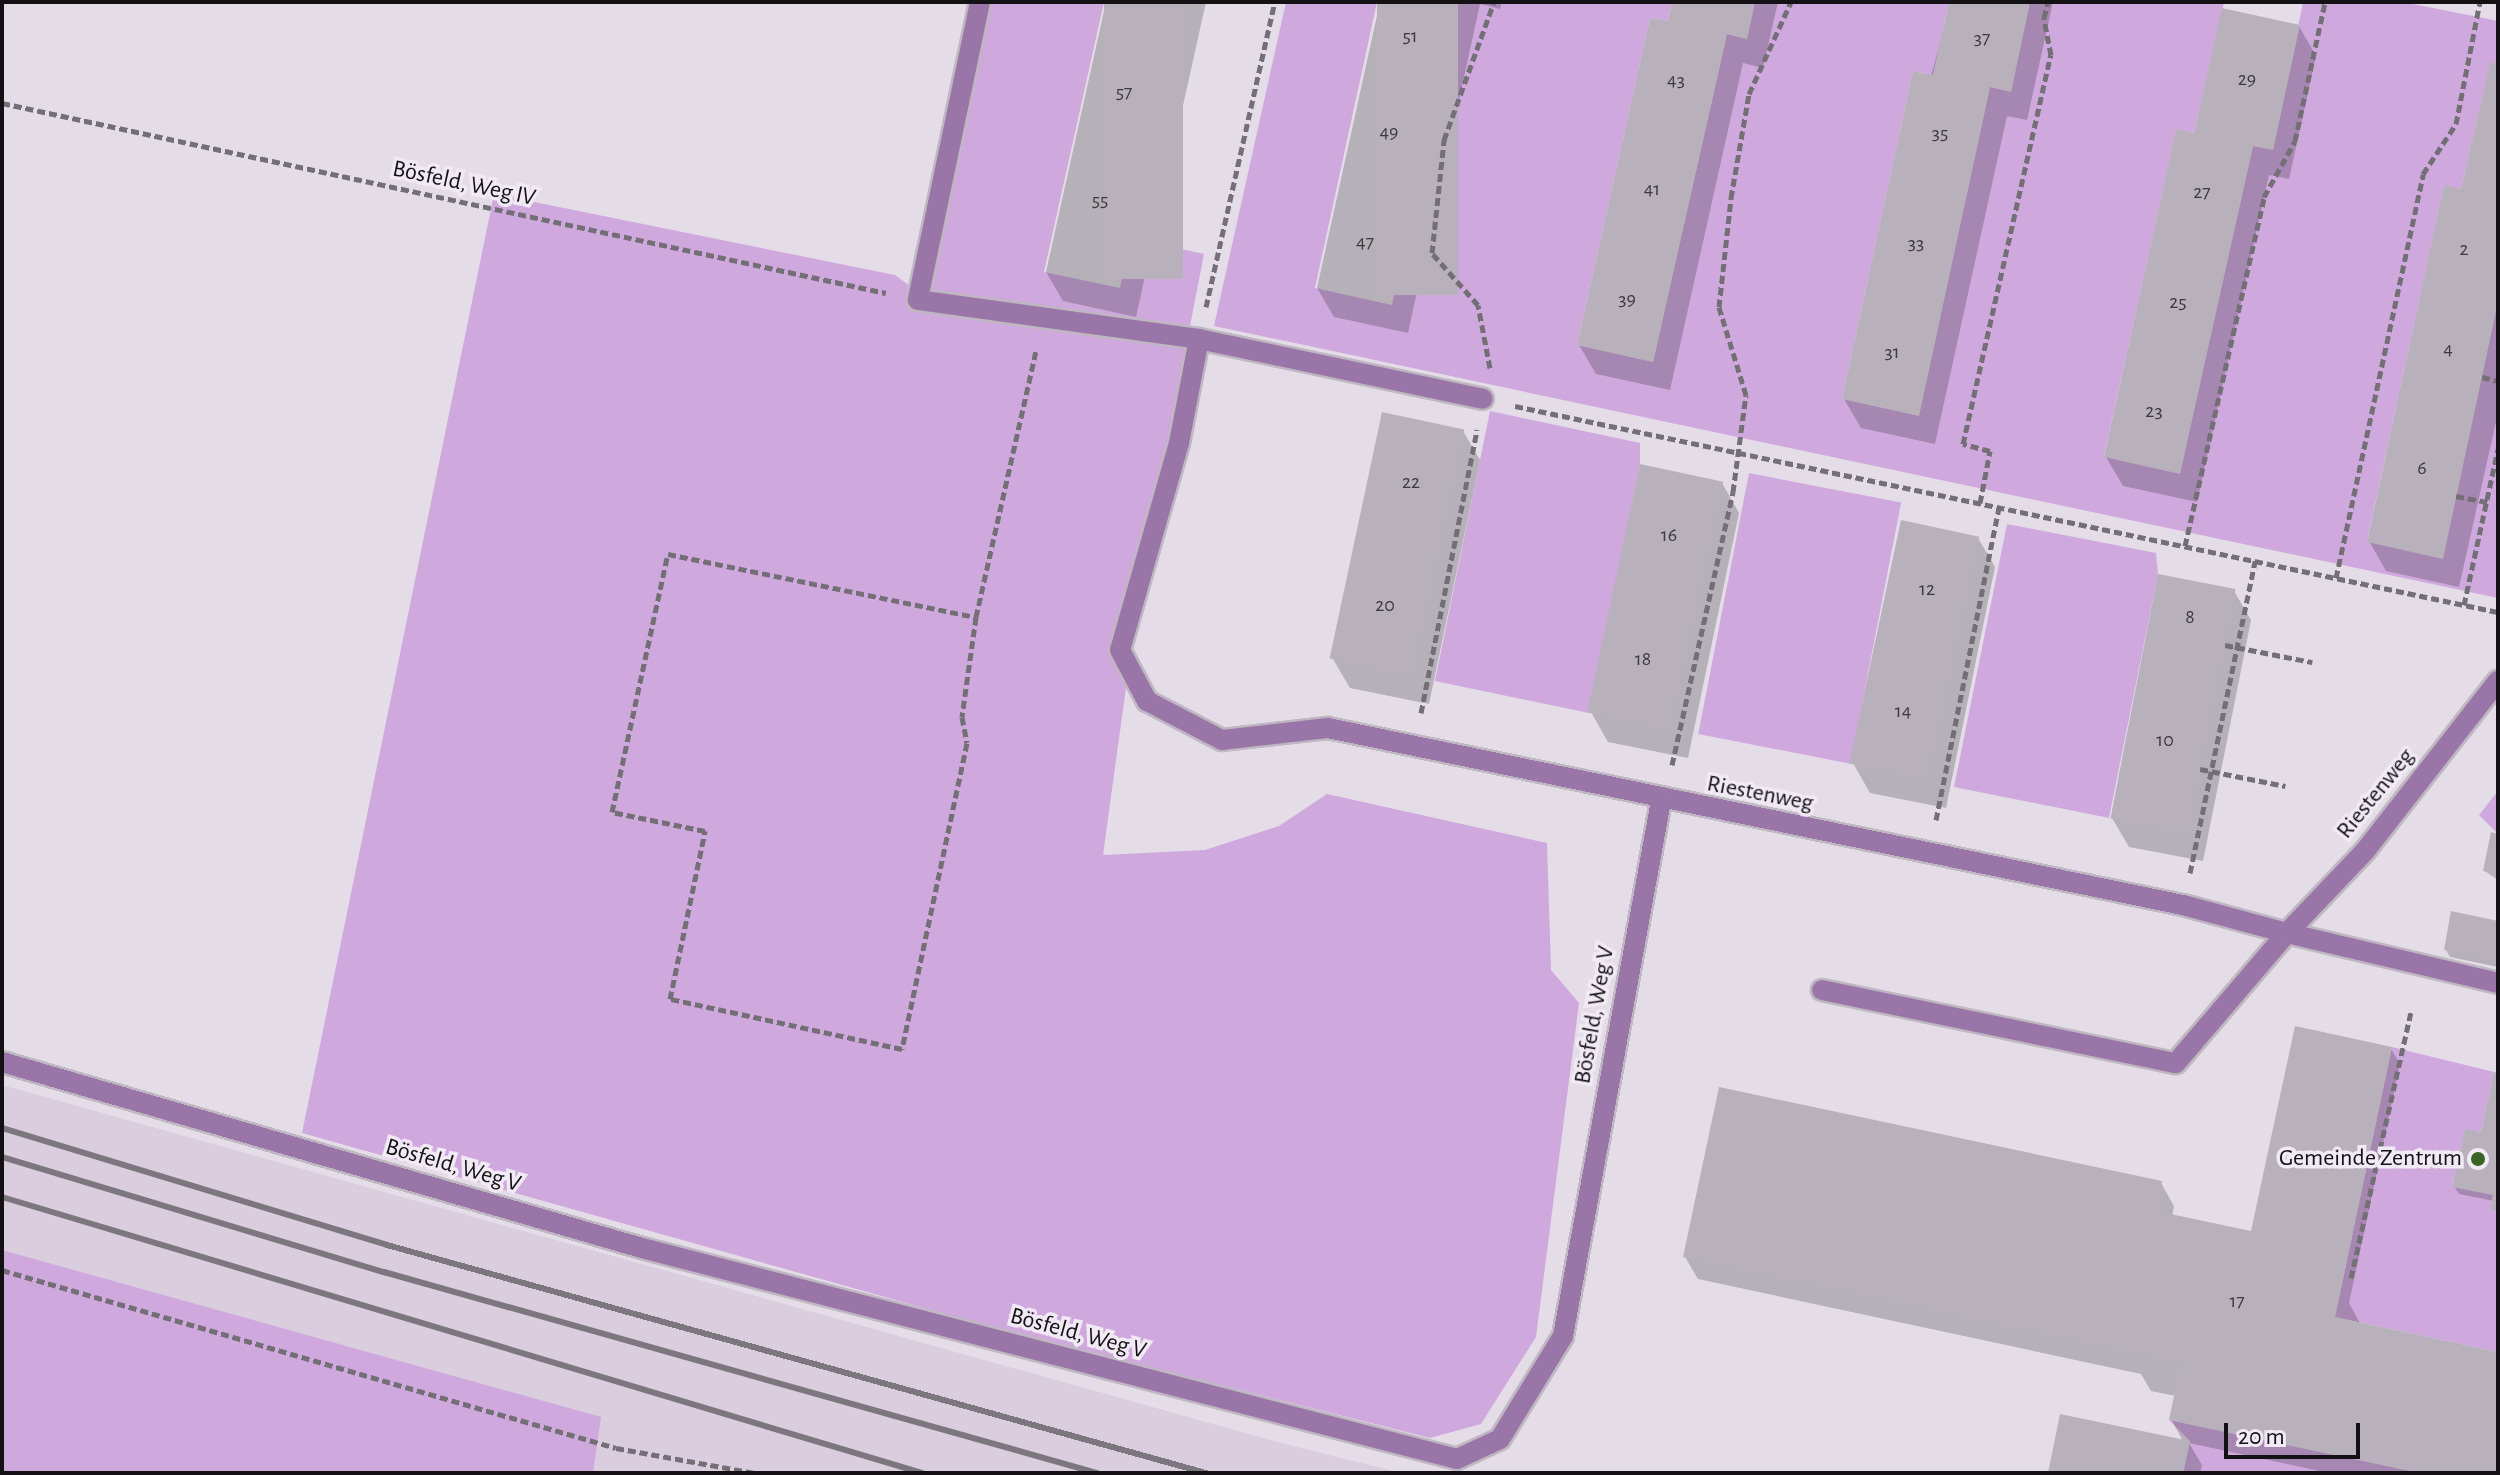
<!DOCTYPE html>
<meta charset="utf-8">
<style>
body{margin:0}
#map{position:relative;width:2500px;height:1475px;overflow:hidden;background:#e4dce7;font-family:"Alegreya Sans",sans-serif}
div>[style]{position:absolute}
.built>*{inset:0;background:#d9cdde}
.green>*{inset:0;background:#cfa9de;transform-origin:0 0}
.shadow>*{inset:0;background:#0003}
.building>*{inset:0;background:#b8b1bb;transform-origin:0 0}
.path>*{height:5px;margin-top:-2.5px;transform-origin:0;background:repeating-linear-gradient(90deg,#746f76 0 8px,transparent 0 12px)}
.roads{filter:drop-shadow(2px 0 #bfb7c1) drop-shadow(-2px 0 #bfb7c1) drop-shadow(0 2px #bfb7c1) drop-shadow(0 -2px #bfb7c1)}
.minor>*{height:20px;margin:-10px;padding:0 10px;transform-origin:10px;border-radius:10px;background:#9a76a8}
.rail>*{height:6px;margin:-3px;padding:0 3px;transform-origin:3px;border-radius:3px;background:#7c767e}
.dots>*{width:22px;height:22px;translate:-50% -50%;box-sizing:border-box;border:4px solid #f1e9f4;border-radius:50%}
span{translate:-50% -50%;white-space:nowrap;text-align:center;line-height:1.15;-webkit-text-stroke:7px #f1e9f4;paint-order:stroke}
.number-label{font-size:20px;color:#3d393e}
.number-label span{-webkit-text-stroke-width:0}
.street-label{font-size:24px;color:#141115}
.poi-label{font-size:24px;color:#141115}
.right{translate:-100% -50%;text-align:right}
.frame{position:absolute;inset:0;border:4px solid #141115;pointer-events:none}
.scale{position:absolute;left:2224px;top:1423px;width:136px;height:36px;box-sizing:border-box;border:4px solid #141115;border-top:0;padding-left:10px;font-size:24px;line-height:28px;white-space:nowrap;color:#141115;-webkit-text-stroke:6px #f1e9f4;paint-order:stroke}
</style>
<div id="map">
<div class="built">
<div style="clip-path:polygon(2px 1085px,1281px 1443px,1402px 1473px,2px 1473px)"></div>
</div>
<div class="green">
<div style="clip-path:polygon(985px 2px,1104px 2px,1044px 272px,1120px 288px,1131px 238px,1204px 254px,1190px 326px,987px 306px,1189px 348px,1131px 651px,1103px 855px,1205px 850px,1279px 826px,1327px 794px,1547px 843px,1551px 970px,1579px 1003px,1536px 1337px,1481px 1424px,1430px 1438px,995px 1328px,302px 1133px,494px 194px,895px 275px,919px 293px)"></div>
<div style="clip-path:polygon(1286px 2px,1377px 2px,1315px 288px,1392px 305px,1458px 2px,1673px 2px,1668px 21px,1650px 18px,1577px 345px,1653px 362px,1727px 34px,1747px 39px,1755px 2px,1949px 2px,1933px 75px,1913px 71px,1842px 399px,1919px 415px,1990px 87px,2011px 91px,2030px 2px,2224px 2px,2194px 133px,2176px 130px,2104px 456px,2180px 473px,2253px 146px,2273px 150px,2303px 2px,2403px 2px,2498px 21px,2498px 64px,2490px 63px,2461px 189px,2444px 186px,2367px 541px,2498px 302px,2498px 598px,1214px 326px)"></div>
<div style="clip-path:polygon(1490px 411px,1640px 443px,1640px 464px,1589px 713px,1435px 681px)"></div>
<div style="left:1749px;top:473px;width:155px;height:266px;rotate:11deg"></div>
<div style="clip-path:polygon(2007px 524px,2156px 553px,2158px 574px,2109px 818px,1954px 787px)"></div>
<div style="clip-path:polygon(2498px 791px,2498px 834px,2479px 815px)"></div>
<div style="clip-path:polygon(2392px 1047px,2494px 1072px,2481px 1132px,2465px 1130px,2452px 1186px,2493px 1195px,2490px 1210px,2498px 1212px,2498px 1352px,2335px 1317px)"></div>
<div style="clip-path:polygon(2px 1250px,601px 1417px,593px 1473px,2px 1473px)"></div>
<div style="clip-path:polygon(2169px 1420px,2420px 1473px,2183px 1473px,2190px 1441px)"></div>
</div>
<div class="shadow">
<div style="clip-path:polygon(1106px 2px,1206px 2px,1136px 317px,1063px 301px,1046px 272px)"></div>
<div style="clip-path:polygon(1380px 2px,1502px 2px,1500px 9px,1480px 4px,1408px 333px,1334px 317px,1317px 288px)"></div>
<div style="clip-path:polygon(1675px 2px,1778px 2px,1763px 68px,1743px 63px,1670px 390px,1596px 374px,1579px 345px)"></div>
<div style="clip-path:polygon(1951px 2px,2053px 2px,2027px 120px,2007px 116px,1935px 444px,1861px 428px,1844px 399px)"></div>
<div style="clip-path:polygon(2299px 26px,2316px 56px,2289px 179px,2269px 175px,2197px 502px,2123px 486px,2106px 457px)"></div>
<div style="clip-path:polygon(2498px 66px,2498px 413px,2459px 587px,2386px 571px,2369px 541px)"></div>
<div style="clip-path:polygon(1463px 431px,1480px 460px,1429px 704px,1350px 688px,1333px 659px)"></div>
<div style="clip-path:polygon(1722px 483px,1739px 513px,1688px 758px,1608px 742px,1591px 712px)"></div>
<div style="clip-path:polygon(1978px 538px,1995px 567px,1946px 808px,1870px 793px,1853px 763px)"></div>
<div style="clip-path:polygon(2234px 591px,2251px 620px,2203px 861px,2129px 847px,2112px 818px)"></div>
<div style="clip-path:polygon(2498px 836px,2498px 880px,2485px 871px)"></div>
<div style="clip-path:polygon(2498px 923px,2498px 967px,2450px 957px,2446px 950px)"></div>
<div style="clip-path:polygon(2391px 1049px,2400px 1064px,2349px 1303px,2361px 1325px,2498px 1354px,2498px 1473px,2329px 1473px,2189px 1443px,2202px 1465px,2200px 1473px,2050px 1473px,2183px 1441px,2171px 1419px,2176px 1396px,2151px 1391px,2141px 1374px,1698px 1279px,1685px 1257px,2161px 1183px,2174px 1206px,2172px 1217px,2250px 1233px)"></div>
<div style="clip-path:polygon(2498px 1075px,2498px 1217px,2494px 1201px,2459px 1194px,2454px 1186px,2482px 1134px)"></div>
</div>
<div class="building">
<div style="left:1104px;top:2px;width:79px;height:277px"></div>
<div style="left:1377px;top:2px;width:81px;height:293px"></div>
<div style="clip-path:polygon(1673px 2px,1755px 2px,1747px 39px,1727px 34px,1653px 362px,1577px 345px,1650px 18px,1668px 21px)"></div>
<div style="clip-path:polygon(1949px 2px,2030px 2px,2011px 92px,1990px 87px,1919px 416px,1842px 399px,1913px 71px,1933px 75px)"></div>
<div style="clip-path:polygon(2222px 8px,2300px 25px,2273px 150px,2253px 146px,2180px 474px,2104px 457px,2176px 129px,2194px 133px)"></div>
<div style="clip-path:polygon(2490px 62px,2498px 64px,2498px 302px,2443px 559px,2367px 542px,2444px 185px,2461px 189px)"></div>
<div style="left:1382px;top:412px;width:84px;height:252px;rotate:12deg"></div>
<div style="left:1640px;top:464px;width:85px;height:254px;rotate:12deg"></div>
<div style="left:1901px;top:520px;width:80px;height:249px;rotate:12deg"></div>
<div style="left:2158px;top:574px;width:79px;height:249px;rotate:11deg"></div>
<div style="clip-path:polygon(2491px 832px,2498px 834px,2498px 874px,2483px 871px)"></div>
<div style="clip-path:polygon(2451px 911px,2498px 921px,2498px 961px,2444px 950px)"></div>
<div style="clip-path:polygon(2295px 1026px,2392px 1047px,2335px 1317px,2498px 1352px,2498px 1473px,2420px 1473px,2169px 1420px,2181px 1363px,1683px 1257px,1719px 1087px,2162px 1181px,2156px 1211px,2251px 1231px)"></div>
<div style="clip-path:polygon(2494px 1072px,2498px 1073px,2498px 1212px,2490px 1210px,2493px 1195px,2452px 1187px,2465px 1129px,2481px 1132px)"></div>
<div style="clip-path:polygon(2060px 1414px,2190px 1441px,2183px 1473px,2048px 1473px)"></div>
</div>
<div class="path">
<div style="left:2px;top:103px;width:904px;rotate:12.13deg"></div>
<div style="left:1206px;top:307px;width:313px;rotate:-77.3deg"></div>
<div style="left:1490px;top:368px;width:64px;rotate:-100.8deg"></div>
<div style="left:1478px;top:305px;width:69px;rotate:-131.5deg"></div>
<div style="left:1432px;top:253px;width:114px;rotate:-83.9deg"></div>
<div style="left:1444px;top:140px;width:147px;rotate:-70.1deg"></div>
<div style="left:2482px;top:377px;width:16px;rotate:14deg"></div>
<div style="left:1515px;top:406px;width:1004px;rotate:11.84deg"></div>
<div style="left:2456px;top:496px;width:32px;rotate:11deg"></div>
<div style="left:1980px;top:503px;width:53px;rotate:-79.1deg"></div>
<div style="left:1990px;top:451px;width:28px;rotate:-165deg"></div>
<div style="left:1963px;top:444px;width:399px;rotate:-77.3deg"></div>
<div style="left:2051px;top:55px;width:38px;rotate:-101deg"></div>
<div style="left:2044px;top:18px;width:16px;rotate:-76deg"></div>
<div style="left:2185px;top:546px;width:358px;rotate:-77.2deg"></div>
<div style="left:2264px;top:197px;width:64px;rotate:-61deg"></div>
<div style="left:2295px;top:141px;width:142px;rotate:-77.8deg"></div>
<div style="left:2336px;top:578px;width:413px;rotate:-77.8deg"></div>
<div style="left:2423px;top:174px;width:60px;rotate:-56.6deg"></div>
<div style="left:2456px;top:124px;width:124px;rotate:-78.9deg"></div>
<div style="left:2464px;top:605px;width:160px;rotate:-77.7deg"></div>
<div style="left:976px;top:617px;width:101px;rotate:98deg"></div>
<div style="left:962px;top:717px;width:26px;rotate:79deg"></div>
<div style="left:967px;top:743px;width:313px;rotate:102deg"></div>
<div style="left:902px;top:1049px;width:237px;rotate:-167.8deg"></div>
<div style="left:670px;top:999px;width:172px;rotate:-78.2deg"></div>
<div style="left:705px;top:831px;width:95px;rotate:-168.5deg"></div>
<div style="left:612px;top:812px;width:264px;rotate:-77.8deg"></div>
<div style="left:668px;top:554px;width:314px;rotate:11.6deg"></div>
<div style="left:976px;top:617px;width:274px;rotate:-77.3deg"></div>
<div style="left:2225px;top:645px;width:89px;rotate:11.1deg"></div>
<div style="left:1421px;top:713px;width:289px;rotate:-78.8deg"></div>
<div style="left:1672px;top:765px;width:280px;rotate:-77.4deg"></div>
<div style="left:1733px;top:492px;width:98px;rotate:-82.4deg"></div>
<div style="left:1746px;top:395px;width:92px;rotate:-107.1deg"></div>
<div style="left:1719px;top:307px;width:110px;rotate:-83.7deg"></div>
<div style="left:1731px;top:198px;width:106px;rotate:-80.2deg"></div>
<div style="left:1749px;top:94px;width:101px;rotate:-65.5deg"></div>
<div style="left:2200px;top:769px;width:87px;rotate:11.3deg"></div>
<div style="left:1936px;top:820px;width:319px;rotate:-78.6deg"></div>
<div style="left:2190px;top:873px;width:319px;rotate:-78.2deg"></div>
<div style="left:2px;top:1270px;width:639px;rotate:16.17deg"></div>
<div style="left:616px;top:1448px;width:141px;rotate:10.2deg"></div>
<div style="left:2351px;top:1278px;width:273px;rotate:-77.3deg"></div>
</div>
<div class="roads">
<div class="minor">
<div style="left:980px;top:2px;width:304px;rotate:101.8deg"></div>
<div style="left:918px;top:300px;width:284px;rotate:7.9deg"></div>
<div style="left:1199px;top:339px;width:106px;rotate:100.9deg"></div>
<div style="left:1179px;top:443px;width:215px;rotate:105.9deg"></div>
<div style="left:1120px;top:650px;width:58px;rotate:62.1deg"></div>
<div style="left:1147px;top:701px;width:85px;rotate:27.5deg"></div>
<div style="left:1222px;top:740px;width:107px;rotate:-6.5deg"></div>
<div style="left:1328px;top:728px;width:873px;rotate:11.7deg"></div>
<div style="left:2183px;top:905px;width:108px;rotate:15.1deg"></div>
<div style="left:2287px;top:933px;width:113px;rotate:-46.4deg"></div>
<div style="left:2365px;top:851px;width:216px;rotate:-52deg"></div>
<div style="left:1199px;top:339px;width:290px;rotate:11.9deg"></div>
<div style="left:1822px;top:990px;width:361px;rotate:11.7deg"></div>
<div style="left:2176px;top:1063px;width:171px;rotate:-49.5deg"></div>
<div style="left:2287px;top:933px;width:217px;rotate:13.3deg"></div>
<div style="left:2px;top:1062px;width:666px;rotate:16.21deg"></div>
<div style="left:642px;top:1248px;width:842px;rotate:14.51deg"></div>
<div style="left:1457px;top:1459px;width:47px;rotate:-24.9deg"></div>
<div style="left:1500px;top:1439px;width:121px;rotate:-58.5deg"></div>
<div style="left:1563px;top:1336px;width:544px;rotate:-79.62deg"></div>
</div>
</div>
<div class="rail">
<div style="left:2px;top:1128px;width:402px;rotate:16.9deg"></div>
<div style="left:387px;top:1245px;width:850px;rotate:15.56deg"></div>
<div style="left:2px;top:1157px;width:399px;rotate:16.8deg"></div>
<div style="left:384px;top:1272px;width:741px;rotate:15.74deg"></div>
<div style="left:2px;top:1197px;width:961px;rotate:16.7deg"></div>
</div>
<div class="dots">
<div style="left:2478px;top:1159px;background:#396421"></div>
</div>
<div class="number-label">
<span style="left:1410px;top:36px">51</span>
<span style="left:1982px;top:38px">37</span>
<span style="left:2247px;top:79px">29</span>
<span style="left:1676px;top:80px">43</span>
<span style="left:1124px;top:92px">57</span>
<span style="left:1389px;top:132px">49</span>
<span style="left:1940px;top:133px">35</span>
<span style="left:1652px;top:189px">41</span>
<span style="left:2202px;top:192px">27</span>
<span style="left:1100px;top:200px">55</span>
<span style="left:1365px;top:242px">47</span>
<span style="left:1916px;top:243px">33</span>
<span style="left:2464px;top:249px">2</span>
<span style="left:1627px;top:299px">39</span>
<span style="left:2178px;top:302px">25</span>
<span style="left:2448px;top:349px">4</span>
<span style="left:1892px;top:352px">31</span>
<span style="left:2154px;top:411px">23</span>
<span style="left:2422px;top:468px">6</span>
<span style="left:1411px;top:482px">22</span>
<span style="left:1669px;top:535px">16</span>
<span style="left:1927px;top:589px">12</span>
<span style="left:1385px;top:605px">20</span>
<span style="left:2190px;top:617px">8</span>
<span style="left:1643px;top:659px">18</span>
<span style="left:1903px;top:711px">14</span>
<span style="left:2165px;top:740px">10</span>
<span style="left:2237px;top:1301px">17</span>
</div>
<div class="street-label">
<span style="left:464px;top:184px;rotate:12deg">Bösfeld, Weg IV</span>
<span style="left:1760px;top:794px;rotate:11deg">Riestenweg</span>
<span style="left:2376px;top:794px;rotate:-51deg">Riestenweg</span>
<span style="left:1595px;top:1015px;rotate:-80deg">Bösfeld, Weg V</span>
<span style="left:453px;top:1166px;rotate:16deg">Bösfeld, Weg V</span>
<span style="left:1078px;top:1334px;rotate:15deg">Bösfeld, Weg V</span>
</div>
<div class="poi-label">
<span class="right" style="left:2462px;top:1159px">Gemeinde Zentrum</span>
</div>
<div class="frame"></div>
<div class="scale">20 m</div>
</div>
